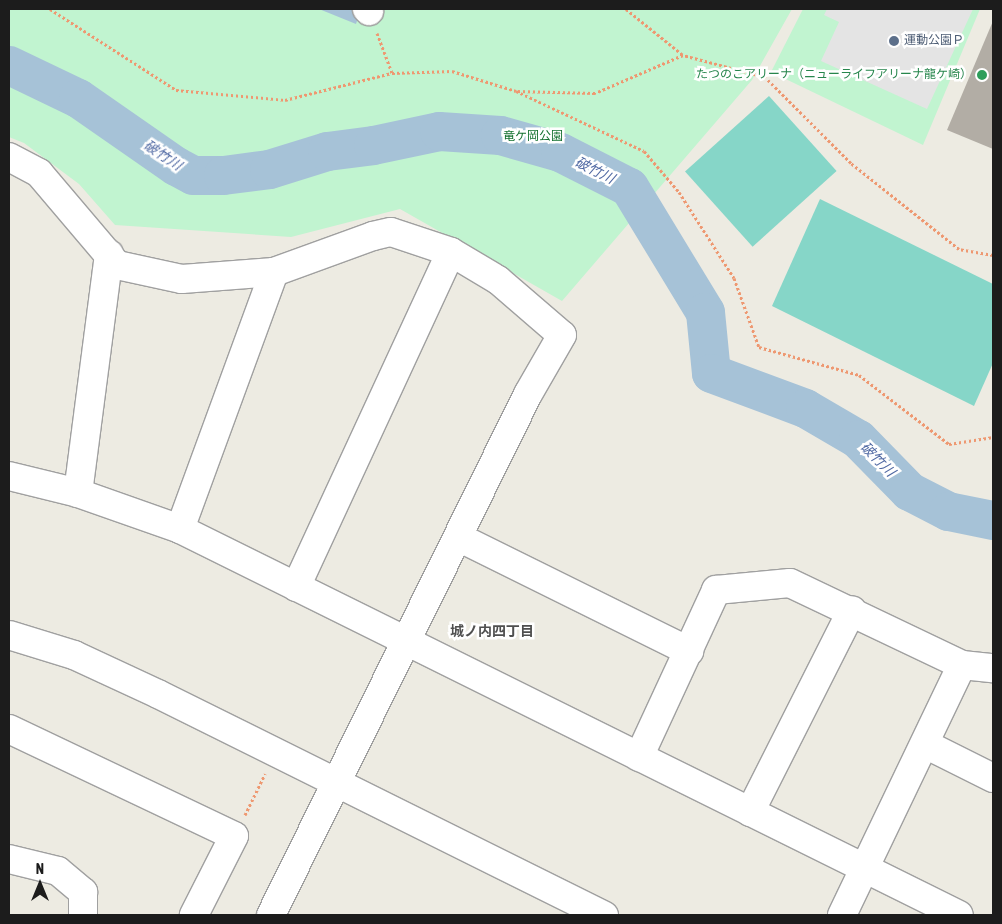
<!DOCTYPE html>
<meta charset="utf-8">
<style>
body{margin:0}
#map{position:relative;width:1002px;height:924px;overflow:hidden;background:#edebe2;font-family:"Asap Condensed","Noto Sans JP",sans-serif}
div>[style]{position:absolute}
.park>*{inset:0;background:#c1f4d0}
.pitch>*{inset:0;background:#86d6c8;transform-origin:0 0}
.parking>*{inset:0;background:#e4e4e4}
.water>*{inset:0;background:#a6c2d7}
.river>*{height:39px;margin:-19.5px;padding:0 19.5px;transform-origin:19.5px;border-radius:19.5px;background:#a6c2d7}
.building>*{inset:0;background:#b2ada5}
.path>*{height:3px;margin-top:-1.5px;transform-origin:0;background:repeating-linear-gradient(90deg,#ee9871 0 2.5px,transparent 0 5px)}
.roads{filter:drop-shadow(1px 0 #a0a0a0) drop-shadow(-1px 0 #a0a0a0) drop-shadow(0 1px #a0a0a0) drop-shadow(0 -1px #a0a0a0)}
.minor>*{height:28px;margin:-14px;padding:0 14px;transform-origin:14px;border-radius:14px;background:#fff}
.dots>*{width:14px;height:14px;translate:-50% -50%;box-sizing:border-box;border:2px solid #fff;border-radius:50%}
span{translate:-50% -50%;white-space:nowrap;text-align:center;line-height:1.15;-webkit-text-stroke:5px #fff;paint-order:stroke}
.service-label{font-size:12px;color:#4e5e75}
.left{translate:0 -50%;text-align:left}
.leisure-label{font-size:12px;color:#27864d}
.right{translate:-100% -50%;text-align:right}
.park-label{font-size:12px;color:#13702e}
.water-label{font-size:14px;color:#5069a3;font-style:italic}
.neighbourhood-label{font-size:14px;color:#4f4f4f;font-weight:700}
.frame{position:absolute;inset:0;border:10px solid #1c1c1c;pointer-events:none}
.north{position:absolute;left:15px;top:859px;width:50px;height:50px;-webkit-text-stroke:4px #fff;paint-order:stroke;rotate:0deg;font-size:14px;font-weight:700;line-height:20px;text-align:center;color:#1c1c1c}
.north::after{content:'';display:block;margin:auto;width:18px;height:22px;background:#1c1c1c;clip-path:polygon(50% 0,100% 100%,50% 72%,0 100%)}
</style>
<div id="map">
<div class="park">
<div style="clip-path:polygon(9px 9px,792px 9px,752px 80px,562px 301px,400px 209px,291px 237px,115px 225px,79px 184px,24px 143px,9px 137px)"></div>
<div style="clip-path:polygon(803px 9px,980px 9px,923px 145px,771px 72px)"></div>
</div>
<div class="pitch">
<div style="left:769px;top:96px;width:101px;height:113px;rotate:48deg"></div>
<div style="clip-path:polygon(820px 199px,993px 284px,993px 363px,974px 406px,772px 306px)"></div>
</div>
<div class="parking">
<div style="clip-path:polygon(827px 9px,973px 9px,927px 109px,821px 61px,839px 22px,824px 15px)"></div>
</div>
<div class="water">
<div style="clip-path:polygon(319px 9px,351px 9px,360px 12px,356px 24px)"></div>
</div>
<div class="river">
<div style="left:9px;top:65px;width:76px;rotate:25.6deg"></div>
<div style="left:78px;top:98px;width:119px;rotate:34.8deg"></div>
<div style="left:176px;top:166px;width:19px;rotate:28deg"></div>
<div style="left:193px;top:175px;width:30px"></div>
<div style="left:223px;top:175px;width:46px;rotate:-7.4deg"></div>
<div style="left:269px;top:169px;width:61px;rotate:-17.2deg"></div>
<div style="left:327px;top:151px;width:46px;rotate:-7.4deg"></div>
<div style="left:373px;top:145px;width:67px;rotate:-12deg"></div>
<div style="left:439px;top:131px;width:61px;rotate:3.8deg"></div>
<div style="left:500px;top:135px;width:62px;rotate:15.8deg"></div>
<div style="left:560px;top:152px;width:77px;rotate:26.9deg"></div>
<div style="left:629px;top:187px;width:146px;rotate:58.7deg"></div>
<div style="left:705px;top:312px;width:61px;rotate:84.4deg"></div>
<div style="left:711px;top:373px;width:100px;rotate:20.4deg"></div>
<div style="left:805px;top:408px;width:61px;rotate:30.3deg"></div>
<div style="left:858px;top:439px;width:73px;rotate:45.6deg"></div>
<div style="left:909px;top:491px;width:44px;rotate:27.1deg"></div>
<div style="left:948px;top:511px;width:46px;rotate:11.3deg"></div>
</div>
<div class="building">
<div style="clip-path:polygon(993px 21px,993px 149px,947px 130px)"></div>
</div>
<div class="path">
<div style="left:50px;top:9px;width:150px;rotate:32.7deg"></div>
<div style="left:176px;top:90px;width:109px;rotate:5.2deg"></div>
<div style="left:285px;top:100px;width:110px;rotate:-14.2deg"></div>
<div style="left:626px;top:9px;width:73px;rotate:38.9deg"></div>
<div style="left:377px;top:33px;width:43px;rotate:69.4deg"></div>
<div style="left:392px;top:73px;width:60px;rotate:-1.9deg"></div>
<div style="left:452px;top:71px;width:67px;rotate:17.4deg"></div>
<div style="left:993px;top:255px;width:35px;rotate:-170deg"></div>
<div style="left:959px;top:249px;width:138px;rotate:-141.5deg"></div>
<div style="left:851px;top:163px;width:122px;rotate:-135deg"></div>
<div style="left:765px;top:77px;width:85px;rotate:-165deg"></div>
<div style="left:683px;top:55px;width:96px;rotate:156.6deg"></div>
<div style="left:595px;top:93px;width:79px;rotate:-178.5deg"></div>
<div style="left:516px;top:91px;width:141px;rotate:25.1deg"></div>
<div style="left:644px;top:151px;width:54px;rotate:49.5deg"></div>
<div style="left:679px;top:192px;width:102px;rotate:57.4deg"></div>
<div style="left:734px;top:278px;width:73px;rotate:70.1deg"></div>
<div style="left:759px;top:347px;width:104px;rotate:15.6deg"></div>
<div style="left:859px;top:375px;width:113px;rotate:37.5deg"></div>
<div style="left:949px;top:444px;width:45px;rotate:-9deg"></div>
<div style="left:245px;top:815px;width:46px;rotate:-64deg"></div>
</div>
<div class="roads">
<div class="minor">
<div style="left:367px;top:9px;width:3px;rotate:45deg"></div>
<div style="left:9px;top:157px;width:34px;rotate:28deg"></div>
<div style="left:39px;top:173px;width:121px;rotate:49.7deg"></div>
<div style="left:117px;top:265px;width:66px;rotate:12.2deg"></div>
<div style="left:182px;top:279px;width:92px;rotate:-4.4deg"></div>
<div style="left:274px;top:272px;width:105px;rotate:-20deg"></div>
<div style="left:373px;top:236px;width:18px;rotate:-13deg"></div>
<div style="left:391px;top:232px;width:63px;rotate:18.4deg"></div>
<div style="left:451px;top:252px;width:55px;rotate:30.8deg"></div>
<div style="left:498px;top:280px;width:84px;rotate:40.7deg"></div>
<div style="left:562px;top:335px;width:68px;rotate:120deg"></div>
<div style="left:528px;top:394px;width:581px;rotate:116.26deg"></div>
<div style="left:9px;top:476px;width:71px;rotate:13.8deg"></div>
<div style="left:78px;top:493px;width:108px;rotate:19.4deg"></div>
<div style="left:180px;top:529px;width:869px;rotate:26.36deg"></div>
<div style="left:78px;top:493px;width:241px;rotate:-82.6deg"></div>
<div style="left:180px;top:529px;width:274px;rotate:-69.9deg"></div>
<div style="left:458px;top:537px;width:258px;rotate:26.3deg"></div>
<div style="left:296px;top:587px;width:369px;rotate:-65.2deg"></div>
<div style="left:9px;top:635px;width:68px;rotate:17.1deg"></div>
<div style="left:74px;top:655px;width:93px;rotate:24.9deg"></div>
<div style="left:158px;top:694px;width:498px;rotate:26.4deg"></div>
<div style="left:9px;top:729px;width:249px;rotate:25.4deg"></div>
<div style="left:234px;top:836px;width:89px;rotate:116.9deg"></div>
<div style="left:925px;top:744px;width:76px;rotate:26.6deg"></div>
<div style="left:639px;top:757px;width:184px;rotate:-65.2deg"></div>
<div style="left:716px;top:590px;width:74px;rotate:-5.4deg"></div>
<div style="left:790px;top:583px;width:191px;rotate:25.5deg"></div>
<div style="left:962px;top:665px;width:31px;rotate:6deg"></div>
<div style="left:750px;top:812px;width:226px;rotate:-63.2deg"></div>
<div style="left:9px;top:859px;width:50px;rotate:13.8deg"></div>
<div style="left:58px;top:871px;width:33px;rotate:40deg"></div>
<div style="left:83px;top:892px;width:23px;rotate:90deg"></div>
<div style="left:842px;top:915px;width:277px;rotate:-64.4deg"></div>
</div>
</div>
<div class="dots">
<div style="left:894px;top:41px;background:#5c6f8a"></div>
<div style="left:982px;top:75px;background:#2e9e5b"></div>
</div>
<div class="service-label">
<span class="left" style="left:904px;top:41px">運動公園Ｐ</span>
</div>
<div class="leisure-label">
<span class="right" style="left:972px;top:75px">たつのこアリーナ（ニューライフアリーナ龍ケ崎）</span>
</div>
<div class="park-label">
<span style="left:533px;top:137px">竜ケ岡公園</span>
</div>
<div class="water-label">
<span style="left:163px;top:155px;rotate:34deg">破竹川</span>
<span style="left:595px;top:170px;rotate:27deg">破竹川</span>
<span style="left:878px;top:459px;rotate:45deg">破竹川</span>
</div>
<div class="neighbourhood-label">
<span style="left:492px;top:631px">城ノ内四丁目</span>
</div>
<div class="frame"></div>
<div class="north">N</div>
</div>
